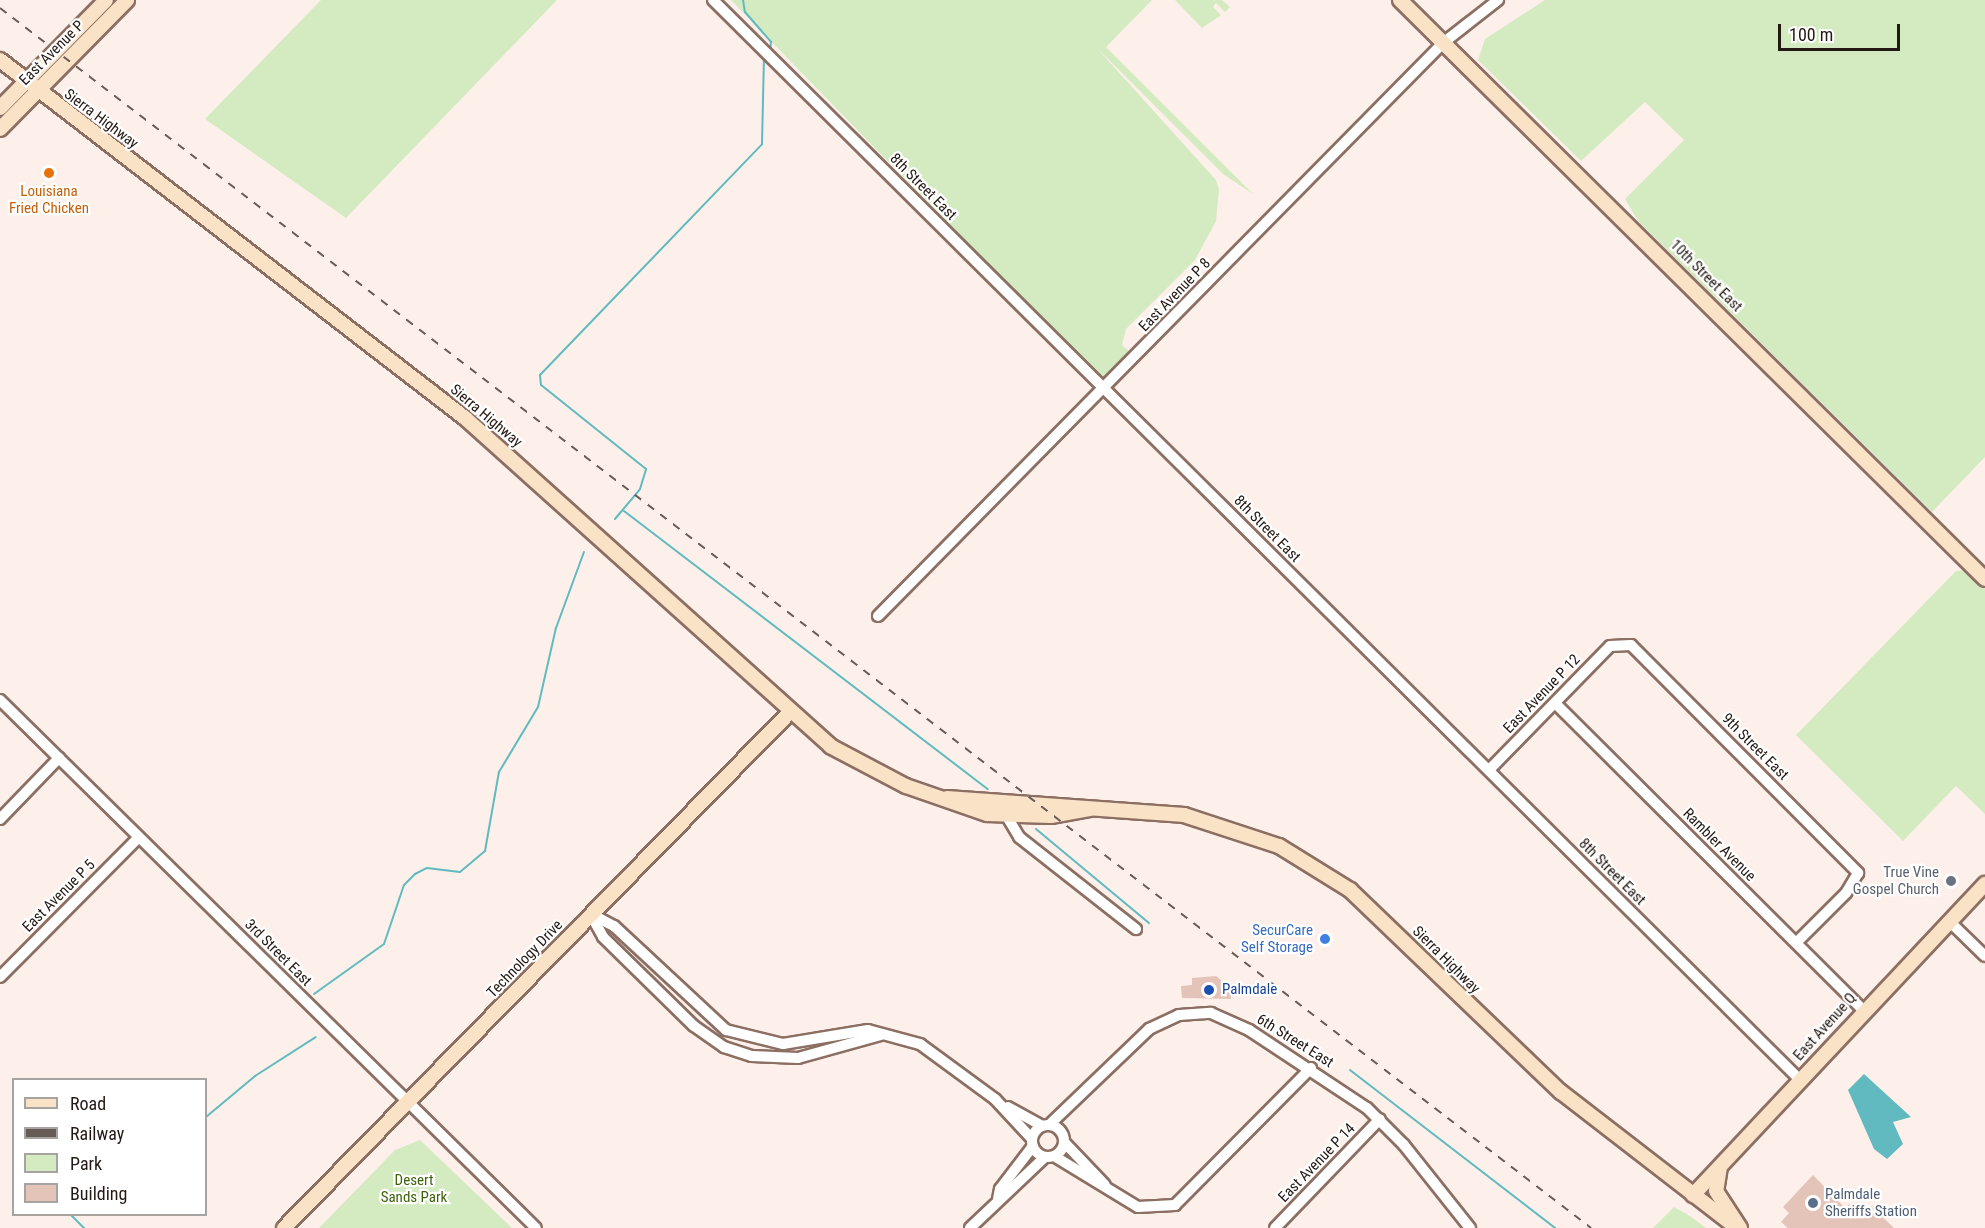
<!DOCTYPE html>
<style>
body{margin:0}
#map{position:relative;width:1985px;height:1228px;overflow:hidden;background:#fdf0ea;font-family:"Roboto Condensed",sans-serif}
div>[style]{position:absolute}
.green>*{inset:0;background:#d4eac0}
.water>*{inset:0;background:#60babf}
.stream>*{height:2px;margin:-1px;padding:0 1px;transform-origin:1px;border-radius:1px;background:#60babf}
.building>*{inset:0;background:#e4c4b8}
.roads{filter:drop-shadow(2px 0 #8c6f63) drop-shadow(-2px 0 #8c6f63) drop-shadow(0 2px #8c6f63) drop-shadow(0 -2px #8c6f63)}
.minor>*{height:10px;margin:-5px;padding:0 5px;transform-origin:5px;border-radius:5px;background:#fff}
.minor>.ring{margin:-5px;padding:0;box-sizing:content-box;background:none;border:10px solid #fff;border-radius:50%}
.major>*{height:14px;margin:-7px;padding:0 7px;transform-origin:7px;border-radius:7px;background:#fae2c7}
.rail>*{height:2px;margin-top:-1px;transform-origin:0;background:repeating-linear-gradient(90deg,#675b56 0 8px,transparent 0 16px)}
.dots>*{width:16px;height:16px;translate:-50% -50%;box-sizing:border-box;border:3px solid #fff;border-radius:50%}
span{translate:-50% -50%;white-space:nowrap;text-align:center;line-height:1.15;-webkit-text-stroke:4.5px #fff;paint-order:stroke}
.street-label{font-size:15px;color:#231813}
.food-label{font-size:15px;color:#c56008}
.worship-label{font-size:15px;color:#5b616d}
.right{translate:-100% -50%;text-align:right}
.shop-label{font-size:15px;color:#366cbe}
.transit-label{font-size:15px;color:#164399}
.left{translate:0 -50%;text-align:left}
.park-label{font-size:15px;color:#3f620c}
.service-label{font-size:15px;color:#4e5e75}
.legend{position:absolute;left:12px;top:1078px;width:195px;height:138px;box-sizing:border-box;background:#fff;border:2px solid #a7a3a1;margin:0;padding:8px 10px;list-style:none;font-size:18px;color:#231813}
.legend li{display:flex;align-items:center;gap:12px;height:30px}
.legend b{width:30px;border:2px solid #a7a3a1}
.scale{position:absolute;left:1778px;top:24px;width:122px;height:27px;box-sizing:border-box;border:3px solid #231813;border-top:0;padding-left:8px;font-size:18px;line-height:21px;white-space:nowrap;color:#231813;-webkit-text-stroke:4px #fff;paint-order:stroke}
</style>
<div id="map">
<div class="green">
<div style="clip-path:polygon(321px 0,557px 0,346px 218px,205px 119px)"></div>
<div style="clip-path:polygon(731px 0,1152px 0,1106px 47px,1253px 194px,1223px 174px,1095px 46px,1216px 180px,1219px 190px,1216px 221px,1195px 260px,1126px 329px,1122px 345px,1129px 351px,1105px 378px,1079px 358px)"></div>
<div style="clip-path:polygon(1175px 0,1222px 0,1230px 7px,1225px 12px,1216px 3px,1213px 7px,1221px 15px,1202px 28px)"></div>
<div style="clip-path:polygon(1545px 0,1985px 0,1985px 457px,1932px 512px,1638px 221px,1625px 199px,1684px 140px,1645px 102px,1581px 161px,1478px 60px,1485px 39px)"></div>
<div style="clip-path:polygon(1966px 570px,1985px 589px,1985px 814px,1956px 786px,1903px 841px,1796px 735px,1956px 571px)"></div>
<div style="clip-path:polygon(420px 1140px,512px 1228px,319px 1228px,395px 1150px)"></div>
<div style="clip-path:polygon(1674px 1207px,1690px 1216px,1706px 1228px,1653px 1228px)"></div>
</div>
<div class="water">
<div style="clip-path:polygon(1864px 1074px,1911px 1117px,1893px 1122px,1903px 1144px,1887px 1159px,1874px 1149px,1848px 1090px)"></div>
</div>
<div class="stream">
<div style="left:743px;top:0;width:12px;rotate:81deg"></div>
<div style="left:745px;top:12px;width:40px;rotate:49deg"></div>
<div style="left:771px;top:42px;width:9px;rotate:96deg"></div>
<div style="left:624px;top:511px;width:458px;rotate:37.4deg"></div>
<div style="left:615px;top:519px;width:39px;rotate:-50deg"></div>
<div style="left:640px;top:489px;width:21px;rotate:-73deg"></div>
<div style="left:646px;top:469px;width:134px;rotate:-141.3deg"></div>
<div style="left:541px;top:385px;width:10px;rotate:-96deg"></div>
<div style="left:540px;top:375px;width:320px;rotate:-46.1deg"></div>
<div style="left:762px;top:144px;width:87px;rotate:-88.7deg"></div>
<div style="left:1036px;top:829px;width:147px;rotate:39.8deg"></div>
<div style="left:314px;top:994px;width:86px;rotate:-35.5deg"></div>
<div style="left:384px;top:944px;width:62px;rotate:-71.3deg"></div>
<div style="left:404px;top:885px;width:16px;rotate:-45deg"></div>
<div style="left:415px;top:874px;width:13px;rotate:-27deg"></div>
<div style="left:427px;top:868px;width:33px;rotate:7deg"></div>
<div style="left:460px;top:872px;width:33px;rotate:-40deg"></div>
<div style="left:485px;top:851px;width:80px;rotate:-80deg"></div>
<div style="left:499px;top:772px;width:76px;rotate:-59deg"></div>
<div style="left:538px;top:707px;width:81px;rotate:-77.2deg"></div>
<div style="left:556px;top:628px;width:81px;rotate:-69.8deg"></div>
<div style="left:1350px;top:1070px;width:259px;rotate:37.6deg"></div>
<div style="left:206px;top:1117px;width:64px;rotate:-39.9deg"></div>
<div style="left:255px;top:1076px;width:72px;rotate:-32.6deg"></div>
<div style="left:70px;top:1214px;width:20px;rotate:45deg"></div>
</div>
<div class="building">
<div style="clip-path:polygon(1216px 976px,1230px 987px,1231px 999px,1182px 998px,1181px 986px,1192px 985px,1192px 978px)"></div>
<div style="clip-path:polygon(1813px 1175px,1845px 1208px,1849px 1204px,1860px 1214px,1871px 1206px,1894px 1228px,1788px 1228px,1781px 1222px,1789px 1213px,1783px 1207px)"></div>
</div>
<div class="roads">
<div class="minor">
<div style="left:713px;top:0;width:1532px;rotate:44.81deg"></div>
<div style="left:878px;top:616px;width:805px;rotate:-45.4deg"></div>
<div style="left:1443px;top:43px;width:70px;rotate:-38deg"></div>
<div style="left:0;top:700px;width:752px;rotate:44.57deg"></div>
<div style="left:1555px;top:703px;width:433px;rotate:44.9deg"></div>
<div style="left:1489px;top:770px;width:173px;rotate:-45.7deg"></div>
<div style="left:1610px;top:646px;width:21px;rotate:-3deg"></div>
<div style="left:1631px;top:645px;width:322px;rotate:45.1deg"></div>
<div style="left:1858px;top:873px;width:23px;rotate:121deg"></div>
<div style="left:1846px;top:893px;width:69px;rotate:135deg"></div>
<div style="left:1006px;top:815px;width:26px;rotate:59deg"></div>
<div style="left:1019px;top:837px;width:149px;rotate:38.2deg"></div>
<div style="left:0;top:819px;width:85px;rotate:-46deg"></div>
<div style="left:591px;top:914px;width:26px;rotate:28deg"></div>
<div style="left:614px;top:926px;width:153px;rotate:42.9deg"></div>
<div style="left:726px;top:1030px;width:59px;rotate:13.8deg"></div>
<div style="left:783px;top:1044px;width:86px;rotate:-9.4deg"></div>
<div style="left:868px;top:1030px;width:54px;rotate:15.1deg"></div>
<div style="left:920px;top:1044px;width:93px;rotate:36.3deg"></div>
<div style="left:995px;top:1099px;width:54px;rotate:47.2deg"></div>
<div style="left:591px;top:915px;width:25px;rotate:61deg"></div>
<div style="left:603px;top:937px;width:127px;rotate:44.4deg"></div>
<div style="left:694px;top:1026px;width:37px;rotate:35deg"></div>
<div style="left:724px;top:1047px;width:29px;rotate:18deg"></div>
<div style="left:752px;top:1056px;width:46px;rotate:2.5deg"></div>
<div style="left:798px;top:1058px;width:86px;rotate:-15.5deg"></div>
<div style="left:1949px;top:921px;width:50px;rotate:44.2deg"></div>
<div style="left:0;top:977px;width:197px;rotate:-45.2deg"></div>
<div style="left:1008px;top:1107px;width:39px;rotate:29deg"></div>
<div style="left:1049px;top:1125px;width:139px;rotate:-43.8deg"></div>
<div style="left:1149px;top:1029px;width:33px;rotate:-25deg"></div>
<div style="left:1179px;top:1015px;width:32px;rotate:-4deg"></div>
<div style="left:1211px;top:1013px;width:42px;rotate:24.1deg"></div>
<div style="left:1249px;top:1030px;width:141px;rotate:33.5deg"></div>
<div style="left:1367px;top:1108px;width:52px;rotate:45deg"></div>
<div style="left:1404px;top:1145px;width:106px;rotate:51.5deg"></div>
<div class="ring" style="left:1032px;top:1125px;width:22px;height:22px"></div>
<div style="left:1064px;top:1142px;width:59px;rotate:46.4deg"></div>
<div style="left:1054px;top:1156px;width:98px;rotate:31.3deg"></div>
<div style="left:1138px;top:1207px;width:37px;rotate:-3deg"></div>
<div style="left:1175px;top:1205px;width:193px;rotate:-45.2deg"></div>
<div style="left:998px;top:1199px;width:10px;rotate:-79deg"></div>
<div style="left:1000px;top:1189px;width:54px;rotate:-52.5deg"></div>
<div style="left:970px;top:1228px;width:103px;rotate:-43.4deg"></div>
<div style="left:1275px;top:1228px;width:151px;rotate:-46.1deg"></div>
</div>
<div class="major">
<div style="left:1400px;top:0;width:823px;rotate:44.7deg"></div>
<div style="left:0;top:60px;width:587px;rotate:37.59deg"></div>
<div style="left:465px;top:418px;width:491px;rotate:41.9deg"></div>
<div style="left:830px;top:746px;width:86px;rotate:27.8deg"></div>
<div style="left:906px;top:786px;width:86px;rotate:19.1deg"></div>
<div style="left:987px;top:814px;width:64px;rotate:1.8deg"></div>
<div style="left:1051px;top:816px;width:39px;rotate:-10deg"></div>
<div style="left:0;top:108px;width:151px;rotate:-45.5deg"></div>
<div style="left:0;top:129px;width:181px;rotate:-45.4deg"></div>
<div style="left:947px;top:798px;width:238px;rotate:4.1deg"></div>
<div style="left:1184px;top:815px;width:100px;rotate:18.1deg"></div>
<div style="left:1279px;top:846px;width:84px;rotate:31.8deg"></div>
<div style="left:1350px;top:890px;width:292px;rotate:43.8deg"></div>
<div style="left:1561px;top:1092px;width:222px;rotate:37.7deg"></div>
<div style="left:1720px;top:1167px;width:24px;rotate:99deg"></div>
<div style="left:1716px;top:1191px;width:44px;rotate:57deg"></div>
<div style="left:1693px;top:1195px;width:427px;rotate:-46.8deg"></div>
<div style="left:284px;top:1228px;width:723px;rotate:-45.56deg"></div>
</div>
</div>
<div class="rail">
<div style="left:0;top:8px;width:2005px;rotate:37.48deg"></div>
</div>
<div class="dots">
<div style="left:49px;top:173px;background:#e8710a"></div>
<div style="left:1951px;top:881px;background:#6b7280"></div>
<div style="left:1325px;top:939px;background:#3f7fe0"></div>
<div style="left:1209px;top:990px;background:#1a4fb4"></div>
<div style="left:1813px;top:1203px;background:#5c6f8a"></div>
</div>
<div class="street-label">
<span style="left:52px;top:53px;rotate:-45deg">East Avenue P</span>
<span style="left:101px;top:119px;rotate:37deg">Sierra Highway</span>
<span style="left:923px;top:187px;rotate:45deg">8th Street East</span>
<span style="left:1706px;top:276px;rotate:45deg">10th Street East</span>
<span style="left:1175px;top:295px;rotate:-46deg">East Avenue P 8</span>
<span style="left:486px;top:416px;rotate:40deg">Sierra Highway</span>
<span style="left:1267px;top:529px;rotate:45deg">8th Street East</span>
<span style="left:1542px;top:694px;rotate:-46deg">East Avenue P 12</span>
<span style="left:1755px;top:747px;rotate:45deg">9th Street East</span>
<span style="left:1719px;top:845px;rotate:45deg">Rambler Avenue</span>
<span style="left:1612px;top:872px;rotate:45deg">8th Street East</span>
<span style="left:59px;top:896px;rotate:-45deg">East Avenue P 5</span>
<span style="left:278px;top:953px;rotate:45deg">3rd Street East</span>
<span style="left:525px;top:959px;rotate:-46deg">Technology Drive</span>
<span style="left:1446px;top:960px;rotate:45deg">Sierra Highway</span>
<span style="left:1825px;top:1027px;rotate:-48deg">East Avenue Q</span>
<span style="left:1295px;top:1041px;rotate:32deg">6th Street East</span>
<span style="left:1317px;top:1163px;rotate:-46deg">East Avenue P 14</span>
</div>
<div class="food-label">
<span style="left:49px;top:200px">Louisiana<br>Fried Chicken</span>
</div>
<div class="worship-label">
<span class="right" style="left:1939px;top:881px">True Vine<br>Gospel Church</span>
</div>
<div class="shop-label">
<span class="right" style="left:1313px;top:939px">SecurCare<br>Self Storage</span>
</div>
<div class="transit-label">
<span class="left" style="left:1222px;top:990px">Palmdale</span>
</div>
<div class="park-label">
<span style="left:414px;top:1189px">Desert<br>Sands Park</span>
</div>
<div class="service-label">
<span class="left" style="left:1825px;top:1203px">Palmdale<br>Sheriffs Station</span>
</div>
<ul class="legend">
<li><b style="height:8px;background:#fae2c7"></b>Road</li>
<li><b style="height:8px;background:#675b56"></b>Railway</li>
<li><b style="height:16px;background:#d4eac0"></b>Park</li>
<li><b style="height:16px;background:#e4c4b8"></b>Building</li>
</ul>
<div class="scale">100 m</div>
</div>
